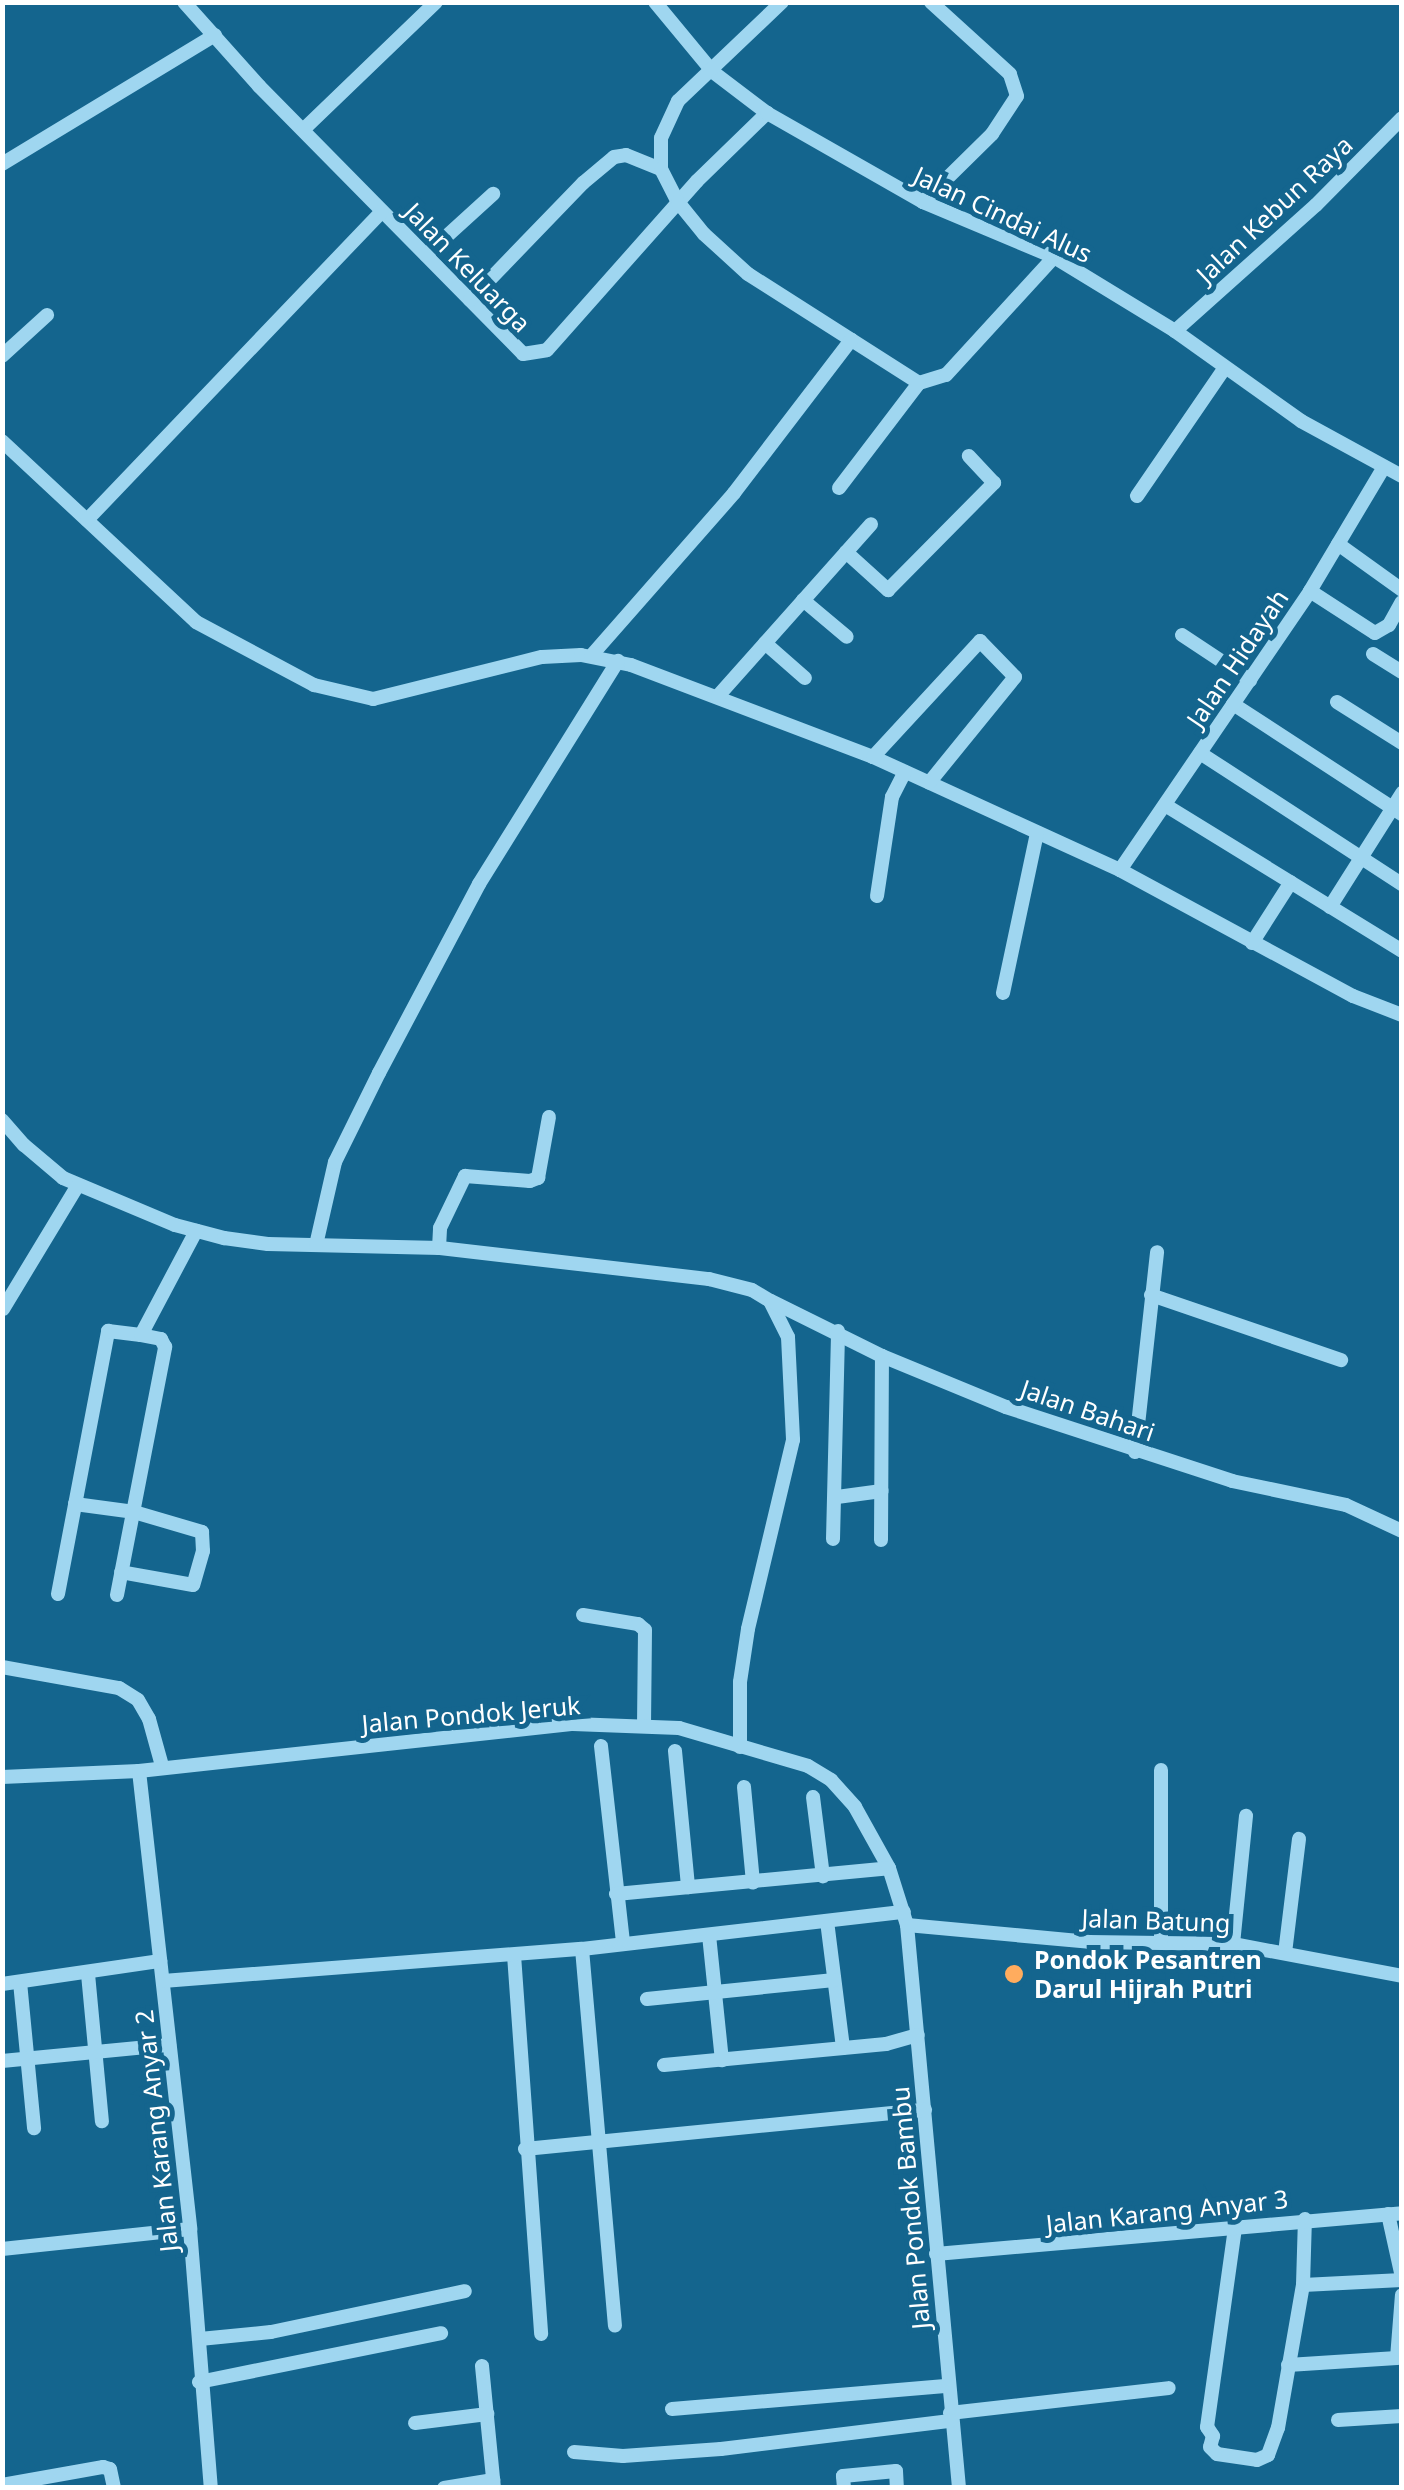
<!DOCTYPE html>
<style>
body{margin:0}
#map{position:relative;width:1404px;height:2490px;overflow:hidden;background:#14658e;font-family:"Noto Sans",sans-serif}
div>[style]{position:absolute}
.minor>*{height:14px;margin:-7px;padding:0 7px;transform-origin:7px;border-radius:7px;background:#9fd6f0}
.dots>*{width:28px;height:28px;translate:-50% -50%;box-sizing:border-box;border:5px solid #14658e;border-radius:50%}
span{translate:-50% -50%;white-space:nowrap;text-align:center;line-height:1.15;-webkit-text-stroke:10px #14658e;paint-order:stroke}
.street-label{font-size:25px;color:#fff}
.poi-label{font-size:25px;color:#fff;font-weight:700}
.left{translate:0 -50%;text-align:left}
.frame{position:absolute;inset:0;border:5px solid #fff;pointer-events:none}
</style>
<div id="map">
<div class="minor">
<div style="left:184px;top:2px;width:113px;rotate:48.2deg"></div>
<div style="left:259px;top:86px;width:376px;rotate:45.4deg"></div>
<div style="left:523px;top:354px;width:24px;rotate:-9deg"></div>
<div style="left:547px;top:350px;width:226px;rotate:-48.4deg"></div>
<div style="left:697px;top:181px;width:98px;rotate:-44.2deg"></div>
<div style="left:655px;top:2px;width:91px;rotate:50.4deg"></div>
<div style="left:713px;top:72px;width:68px;rotate:37.2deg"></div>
<div style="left:767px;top:113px;width:180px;rotate:29.7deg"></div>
<div style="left:923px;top:202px;width:142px;rotate:22.8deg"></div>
<div style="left:1054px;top:257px;width:142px;rotate:31.4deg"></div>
<div style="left:1175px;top:331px;width:155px;rotate:35.5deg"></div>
<div style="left:1301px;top:421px;width:115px;rotate:28.6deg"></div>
<div style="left:304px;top:129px;width:183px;rotate:-43.9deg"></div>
<div style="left:2px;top:164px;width:249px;rotate:-31.2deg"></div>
<div style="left:661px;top:169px;width:31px;rotate:-90deg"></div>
<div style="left:661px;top:138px;width:41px;rotate:-65.3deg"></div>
<div style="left:678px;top:101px;width:144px;rotate:-43.6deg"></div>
<div style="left:923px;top:202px;width:97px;rotate:-44.6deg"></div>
<div style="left:992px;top:134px;width:45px;rotate:-56.7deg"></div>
<div style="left:1017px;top:96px;width:23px;rotate:-108deg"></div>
<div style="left:1010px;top:74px;width:107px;rotate:-137.7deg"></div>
<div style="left:426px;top:255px;width:91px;rotate:-42.3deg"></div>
<div style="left:470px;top:300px;width:163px;rotate:-46deg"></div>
<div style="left:583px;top:183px;width:40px;rotate:-40deg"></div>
<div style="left:614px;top:157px;width:12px;rotate:-9deg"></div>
<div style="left:626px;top:155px;width:38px;rotate:22deg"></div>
<div style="left:661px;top:169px;width:37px;rotate:63deg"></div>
<div style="left:678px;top:202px;width:41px;rotate:50.9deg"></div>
<div style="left:704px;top:234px;width:59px;rotate:42.3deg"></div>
<div style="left:748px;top:274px;width:203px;rotate:32.5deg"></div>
<div style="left:919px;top:383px;width:28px;rotate:-17deg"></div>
<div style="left:946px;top:375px;width:160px;rotate:-47.5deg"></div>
<div style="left:1175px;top:331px;width:189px;rotate:-41.8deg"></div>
<div style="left:1316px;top:205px;width:122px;rotate:-45.3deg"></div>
<div style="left:2px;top:356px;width:61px;rotate:-42.3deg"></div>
<div style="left:2px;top:441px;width:265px;rotate:43deg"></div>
<div style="left:196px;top:622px;width:134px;rotate:28.1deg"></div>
<div style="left:314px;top:685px;width:61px;rotate:13.3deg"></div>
<div style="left:373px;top:699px;width:174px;rotate:-14deg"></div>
<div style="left:542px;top:657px;width:39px;rotate:-3deg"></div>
<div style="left:581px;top:655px;width:51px;rotate:11.3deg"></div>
<div style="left:631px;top:665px;width:259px;rotate:20.8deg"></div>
<div style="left:873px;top:757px;width:272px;rotate:24.6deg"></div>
<div style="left:1120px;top:870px;width:265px;rotate:28.4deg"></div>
<div style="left:1353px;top:996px;width:53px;rotate:21.2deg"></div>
<div style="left:839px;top:488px;width:132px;rotate:-52.7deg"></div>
<div style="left:1137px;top:496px;width:154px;rotate:-55.6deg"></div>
<div style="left:87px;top:520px;width:427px;rotate:-46.3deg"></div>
<div style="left:1338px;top:544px;width:79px;rotate:35.7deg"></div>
<div style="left:846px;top:552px;width:57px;rotate:42.1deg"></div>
<div style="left:888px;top:590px;width:151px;rotate:-45.3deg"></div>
<div style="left:994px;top:483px;width:37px;rotate:-133deg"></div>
<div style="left:1310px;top:591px;width:77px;rotate:32.9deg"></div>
<div style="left:1375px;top:633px;width:16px;rotate:-30deg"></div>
<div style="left:1389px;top:625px;width:26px;rotate:-61deg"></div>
<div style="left:803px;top:600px;width:57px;rotate:40.1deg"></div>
<div style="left:1182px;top:635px;width:82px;rotate:33.5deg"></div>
<div style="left:765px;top:643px;width:53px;rotate:41.2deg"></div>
<div style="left:1373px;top:654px;width:34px;rotate:32deg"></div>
<div style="left:591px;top:656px;width:217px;rotate:-48.7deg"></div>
<div style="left:734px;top:493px;width:193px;rotate:-52.6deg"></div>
<div style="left:718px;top:696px;width:230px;rotate:-48.3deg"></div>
<div style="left:1337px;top:702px;width:77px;rotate:32.2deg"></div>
<div style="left:1233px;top:704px;width:202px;rotate:33.1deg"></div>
<div style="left:1200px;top:753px;width:241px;rotate:33deg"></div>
<div style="left:873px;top:757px;width:158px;rotate:-47.3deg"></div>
<div style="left:980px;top:641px;width:50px;rotate:45.8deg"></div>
<div style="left:1015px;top:677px;width:136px;rotate:129.1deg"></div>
<div style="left:1165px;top:805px;width:278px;rotate:31.6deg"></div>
<div style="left:1120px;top:870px;width:338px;rotate:-55.7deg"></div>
<div style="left:1310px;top:591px;width:144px;rotate:-59.2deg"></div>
<div style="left:877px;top:896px;width:100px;rotate:-81.4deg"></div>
<div style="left:892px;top:797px;width:28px;rotate:-63deg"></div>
<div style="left:1330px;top:907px;width:135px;rotate:-57.7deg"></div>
<div style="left:1252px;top:943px;width:72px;rotate:-57.4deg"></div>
<div style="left:1003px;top:993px;width:164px;rotate:-78deg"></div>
<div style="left:2px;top:1120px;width:33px;rotate:49deg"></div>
<div style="left:24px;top:1145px;width:51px;rotate:40.2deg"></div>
<div style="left:63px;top:1178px;width:121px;rotate:22.8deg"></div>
<div style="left:175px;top:1225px;width:51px;rotate:14.9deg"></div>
<div style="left:224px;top:1238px;width:44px;rotate:7.8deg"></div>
<div style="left:268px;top:1244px;width:172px;rotate:1.3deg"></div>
<div style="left:440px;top:1248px;width:271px;rotate:6.6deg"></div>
<div style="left:709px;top:1279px;width:44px;rotate:14.3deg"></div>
<div style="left:752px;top:1290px;width:21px;rotate:31deg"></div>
<div style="left:770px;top:1301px;width:40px;rotate:63.4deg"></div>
<div style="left:788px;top:1337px;width:103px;rotate:87.2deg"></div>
<div style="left:793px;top:1440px;width:194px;rotate:103.4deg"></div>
<div style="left:748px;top:1629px;width:54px;rotate:98.6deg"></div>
<div style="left:740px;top:1682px;width:65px;rotate:90deg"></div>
<div style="left:316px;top:1245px;width:85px;rotate:-77.1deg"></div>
<div style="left:335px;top:1162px;width:99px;rotate:-63.7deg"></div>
<div style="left:379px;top:1073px;width:214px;rotate:-62.1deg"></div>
<div style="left:479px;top:884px;width:263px;rotate:-58.1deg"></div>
<div style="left:439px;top:1248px;width:20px;rotate:-87deg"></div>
<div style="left:440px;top:1228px;width:58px;rotate:-64.3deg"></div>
<div style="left:465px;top:1176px;width:65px;rotate:4.4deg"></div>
<div style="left:530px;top:1181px;width:9px;rotate:-21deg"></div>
<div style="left:538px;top:1178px;width:62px;rotate:-79.8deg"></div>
<div style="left:1151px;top:1295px;width:201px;rotate:18.9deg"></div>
<div style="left:771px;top:1301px;width:124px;rotate:26.4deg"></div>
<div style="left:882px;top:1356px;width:134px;rotate:22.4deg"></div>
<div style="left:1006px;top:1407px;width:238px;rotate:18.1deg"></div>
<div style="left:1232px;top:1481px;width:116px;rotate:11.9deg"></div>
<div style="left:1346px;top:1505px;width:62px;rotate:24.9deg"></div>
<div style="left:3px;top:1309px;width:145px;rotate:-58.8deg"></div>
<div style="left:1135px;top:1452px;width:201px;rotate:-83.7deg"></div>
<div style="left:837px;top:1497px;width:45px;rotate:-7.6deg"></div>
<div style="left:75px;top:1504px;width:60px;rotate:7.7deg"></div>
<div style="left:134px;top:1512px;width:71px;rotate:16.4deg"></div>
<div style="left:202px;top:1532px;width:19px;rotate:87deg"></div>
<div style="left:203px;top:1551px;width:35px;rotate:106deg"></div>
<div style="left:193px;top:1585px;width:73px;rotate:-169.8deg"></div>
<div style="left:833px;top:1539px;width:208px;rotate:-88.6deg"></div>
<div style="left:881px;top:1540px;width:184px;rotate:-89.7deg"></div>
<div style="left:58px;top:1594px;width:268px;rotate:-79.2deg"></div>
<div style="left:108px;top:1331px;width:33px;rotate:7deg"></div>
<div style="left:141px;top:1335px;width:118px;rotate:-62.1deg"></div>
<div style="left:117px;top:1595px;width:253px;rotate:-79deg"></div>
<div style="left:165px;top:1347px;width:9px;rotate:-117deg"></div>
<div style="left:161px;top:1339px;width:20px;rotate:-169deg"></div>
<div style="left:583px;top:1615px;width:56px;rotate:9.3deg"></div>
<div style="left:638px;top:1624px;width:9px;rotate:41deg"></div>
<div style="left:645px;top:1630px;width:94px;rotate:90.6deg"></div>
<div style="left:2px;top:1667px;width:119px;rotate:10.2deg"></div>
<div style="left:119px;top:1688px;width:22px;rotate:32deg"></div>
<div style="left:138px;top:1700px;width:22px;rotate:60deg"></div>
<div style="left:149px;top:1719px;width:49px;rotate:74.5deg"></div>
<div style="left:601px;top:1746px;width:198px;rotate:83.6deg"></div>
<div style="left:675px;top:1751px;width:137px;rotate:84.5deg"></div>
<div style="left:139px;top:1771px;width:461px;rotate:83.6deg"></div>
<div style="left:190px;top:2229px;width:260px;rotate:85.4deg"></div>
<div style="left:2px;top:1777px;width:137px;rotate:-2.5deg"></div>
<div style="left:139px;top:1771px;width:437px;rotate:-6.2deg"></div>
<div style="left:573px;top:1724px;width:106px;rotate:2.2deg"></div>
<div style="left:679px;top:1728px;width:134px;rotate:16.4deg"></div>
<div style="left:808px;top:1766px;width:27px;rotate:31deg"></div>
<div style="left:831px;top:1780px;width:36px;rotate:48deg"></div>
<div style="left:855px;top:1807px;width:70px;rotate:60.9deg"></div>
<div style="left:889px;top:1868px;width:60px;rotate:72.5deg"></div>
<div style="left:907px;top:1925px;width:565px;rotate:84.72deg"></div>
<div style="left:744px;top:1787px;width:96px;rotate:84.6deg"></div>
<div style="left:813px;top:1797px;width:80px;rotate:82.8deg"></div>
<div style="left:616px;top:1894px;width:274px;rotate:-5.4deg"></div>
<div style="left:827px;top:1921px;width:128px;rotate:82.8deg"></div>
<div style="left:907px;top:1925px;width:183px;rotate:5.3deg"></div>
<div style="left:1089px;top:1942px;width:144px;rotate:0.8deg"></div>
<div style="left:1233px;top:1944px;width:172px;rotate:10.7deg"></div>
<div style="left:709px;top:1935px;width:126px;rotate:84.1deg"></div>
<div style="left:1161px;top:1941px;width:171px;rotate:-90deg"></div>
<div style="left:1233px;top:1944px;width:129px;rotate:-84.2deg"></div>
<div style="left:582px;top:1949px;width:378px;rotate:85deg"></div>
<div style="left:1285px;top:1953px;width:115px;rotate:-83deg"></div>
<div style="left:514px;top:1955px;width:380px;rotate:85.9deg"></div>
<div style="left:88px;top:1974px;width:148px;rotate:84.6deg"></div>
<div style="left:163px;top:1981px;width:420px;rotate:-4.4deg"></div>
<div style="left:582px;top:1949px;width:324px;rotate:-6.6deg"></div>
<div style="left:20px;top:1982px;width:147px;rotate:84.5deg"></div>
<div style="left:2px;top:1984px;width:160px;rotate:-8.3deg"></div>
<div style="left:647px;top:1999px;width:188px;rotate:-5.8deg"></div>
<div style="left:2px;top:2061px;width:168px;rotate:-5.5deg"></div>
<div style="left:664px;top:2065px;width:223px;rotate:-5.4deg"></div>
<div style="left:886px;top:2044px;width:33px;rotate:-16deg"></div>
<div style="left:525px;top:2149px;width:402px;rotate:-5.6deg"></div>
<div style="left:1388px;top:2214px;width:65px;rotate:77.5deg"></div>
<div style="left:1235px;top:2228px;width:201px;rotate:98deg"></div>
<div style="left:1207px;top:2427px;width:11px;rotate:56deg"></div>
<div style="left:1213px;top:2436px;width:11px;rotate:105deg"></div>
<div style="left:1210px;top:2447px;width:10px;rotate:45deg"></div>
<div style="left:1217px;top:2454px;width:40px;rotate:8.5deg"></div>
<div style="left:1257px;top:2460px;width:12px;rotate:-24deg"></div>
<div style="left:1268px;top:2455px;width:29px;rotate:-70deg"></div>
<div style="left:1278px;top:2428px;width:145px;rotate:-80.1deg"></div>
<div style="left:1303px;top:2285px;width:66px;rotate:-88.3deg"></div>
<div style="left:2px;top:2249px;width:189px;rotate:-6.1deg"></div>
<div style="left:936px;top:2254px;width:468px;rotate:-5deg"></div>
<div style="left:1303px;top:2285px;width:99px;rotate:-2.9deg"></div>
<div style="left:200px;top:2339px;width:71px;rotate:-5.6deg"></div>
<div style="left:271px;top:2332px;width:198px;rotate:-11.9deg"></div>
<div style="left:1288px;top:2365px;width:109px;rotate:-3.7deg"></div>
<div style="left:1397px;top:2358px;width:63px;rotate:-85.5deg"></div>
<div style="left:482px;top:2366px;width:123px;rotate:84.4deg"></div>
<div style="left:199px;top:2382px;width:247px;rotate:-11.4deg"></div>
<div style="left:672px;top:2409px;width:277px;rotate:-4.8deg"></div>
<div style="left:950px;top:2413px;width:220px;rotate:-6.5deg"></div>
<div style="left:1338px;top:2420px;width:64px;rotate:-3.6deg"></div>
<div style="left:415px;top:2423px;width:73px;rotate:-7.1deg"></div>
<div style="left:574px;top:2452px;width:49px;rotate:4.7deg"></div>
<div style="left:623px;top:2456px;width:98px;rotate:-4.1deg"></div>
<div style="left:721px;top:2449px;width:231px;rotate:-7deg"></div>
<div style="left:2px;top:2485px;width:103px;rotate:-10.1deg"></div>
<div style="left:103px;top:2467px;width:7px;rotate:16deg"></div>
<div style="left:110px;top:2469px;width:19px;rotate:78deg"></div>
<div style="left:444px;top:2488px;width:50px;rotate:-9.3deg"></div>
<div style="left:844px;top:2488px;width:12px;rotate:-95deg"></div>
<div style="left:843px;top:2476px;width:53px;rotate:-5.4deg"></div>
<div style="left:896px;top:2471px;width:17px;rotate:87deg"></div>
</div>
<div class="dots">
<div style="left:1014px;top:1974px;background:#ffac5e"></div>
</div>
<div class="street-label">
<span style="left:1274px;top:209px;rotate:-43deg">Jalan Kebun Raya</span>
<span style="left:1003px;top:214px;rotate:25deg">Jalan Cindai Alus</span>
<span style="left:468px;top:267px;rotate:46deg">Jalan Keluarga</span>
<span style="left:1237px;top:658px;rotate:-56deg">Jalan Hidayah</span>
<span style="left:1088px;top:1410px;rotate:19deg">Jalan Bahari</span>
<span style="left:471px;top:1714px;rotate:-5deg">Jalan Pondok Jeruk</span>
<span style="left:1156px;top:1920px;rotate:2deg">Jalan Batung</span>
<span style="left:156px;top:2131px;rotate:-96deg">Jalan Karang Anyar 2</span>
<span style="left:910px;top:2208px;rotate:-95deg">Jalan Pondok Bambu</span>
<span style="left:1167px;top:2211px;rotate:-6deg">Jalan Karang Anyar 3</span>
</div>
<div class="poi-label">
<span class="left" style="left:1034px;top:1974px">Pondok Pesantren<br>Darul Hijrah Putri</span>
</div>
<div class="frame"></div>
</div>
